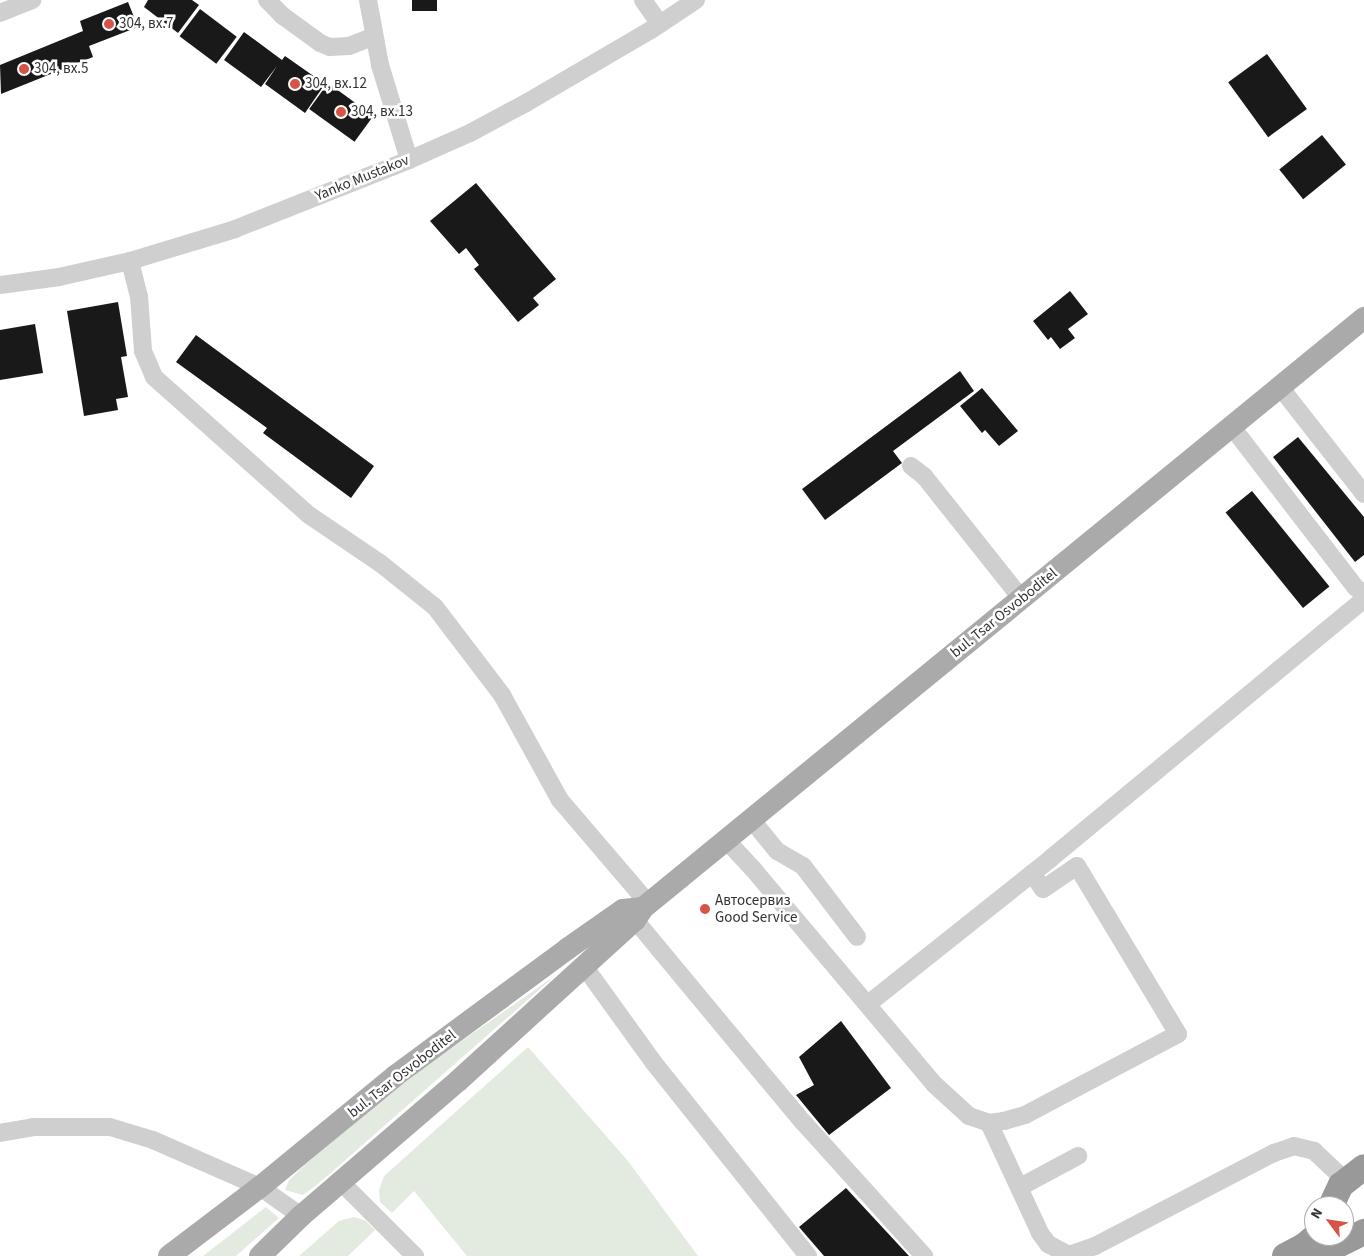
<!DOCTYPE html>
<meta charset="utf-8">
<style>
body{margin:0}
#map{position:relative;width:1364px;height:1256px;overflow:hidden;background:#fff;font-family:"Source Sans 3",sans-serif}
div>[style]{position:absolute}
.green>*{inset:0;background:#e3eadf}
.building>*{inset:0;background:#191919;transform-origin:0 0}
.minor>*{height:18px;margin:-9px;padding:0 9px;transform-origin:9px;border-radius:9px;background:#cfcfcf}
.major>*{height:22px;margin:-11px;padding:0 11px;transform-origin:11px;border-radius:11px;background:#aaa}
.highway>*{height:26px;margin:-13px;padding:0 13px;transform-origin:13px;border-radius:13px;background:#999}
.dots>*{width:14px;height:14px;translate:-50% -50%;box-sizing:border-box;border:2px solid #fff;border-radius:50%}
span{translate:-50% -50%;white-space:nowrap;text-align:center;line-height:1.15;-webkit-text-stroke:5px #fff;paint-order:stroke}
.poi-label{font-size:15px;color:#323232}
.left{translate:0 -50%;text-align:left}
.street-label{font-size:15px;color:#323232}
.north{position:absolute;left:1304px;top:1196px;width:50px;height:50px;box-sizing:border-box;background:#fff;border:1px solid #adadad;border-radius:50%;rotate:301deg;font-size:14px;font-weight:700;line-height:20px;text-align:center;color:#323232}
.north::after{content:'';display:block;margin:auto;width:18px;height:22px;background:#d55347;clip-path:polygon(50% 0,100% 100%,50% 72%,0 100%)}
</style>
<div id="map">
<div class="green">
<div style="clip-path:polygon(556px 975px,318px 1184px,303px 1195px,285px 1190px,289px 1180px,306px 1164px,375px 1106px,432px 1062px)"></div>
<div style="clip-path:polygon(528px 1047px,628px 1161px,698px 1256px,467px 1256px,414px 1191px,392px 1213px,380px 1202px,379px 1190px,384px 1176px)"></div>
<div style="clip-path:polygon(266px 1207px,279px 1218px,236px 1256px,203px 1256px)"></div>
<div style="clip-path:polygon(354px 1217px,366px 1221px,375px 1230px,348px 1256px,299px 1256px,339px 1221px)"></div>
</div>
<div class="building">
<div style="clip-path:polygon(148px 0,192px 0,199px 5px,178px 33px,144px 7px)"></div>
<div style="left:412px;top:0;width:25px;height:11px"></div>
<div style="clip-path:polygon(128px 2px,138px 27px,89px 46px,93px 57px,1px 94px,0 65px,83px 31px,80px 21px)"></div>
<div style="left:200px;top:9px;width:46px;height:34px;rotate:37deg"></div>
<div style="clip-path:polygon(244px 32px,282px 60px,285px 56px,325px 84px,305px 113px,265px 84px,277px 66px,261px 87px,224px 60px)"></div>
<div style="left:1267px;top:54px;width:68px;height:48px;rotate:54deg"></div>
<div style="left:328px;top:83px;width:56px;height:32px;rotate:36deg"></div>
<div style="left:1322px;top:135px;width:38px;height:55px;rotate:51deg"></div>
<div style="clip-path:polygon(476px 183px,556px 279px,533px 298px,539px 305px,518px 322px,474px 269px,479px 265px,466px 248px,459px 254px,430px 221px)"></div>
<div style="clip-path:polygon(1070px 291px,1088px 314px,1068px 329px,1075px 338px,1060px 349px,1051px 337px,1048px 340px,1033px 321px)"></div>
<div style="clip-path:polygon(118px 302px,127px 356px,121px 357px,128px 397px,116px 399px,118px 410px,84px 416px,67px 311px)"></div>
<div style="clip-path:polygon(35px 324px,43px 373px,0 380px,0 330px)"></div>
<div style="clip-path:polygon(196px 335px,374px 466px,351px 498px,263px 433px,267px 428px,176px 362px)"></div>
<div style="clip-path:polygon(960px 371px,974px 391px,893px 451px,902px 463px,825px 520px,802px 489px)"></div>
<div style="clip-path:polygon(982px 388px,1018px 431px,999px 446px,985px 430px,982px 433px,960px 406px)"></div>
<div style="clip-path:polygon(1298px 437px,1364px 517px,1364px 555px,1355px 562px,1273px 457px)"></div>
<div style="left:1252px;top:491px;width:123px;height:34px;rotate:51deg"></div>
<div style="clip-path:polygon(841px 1021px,891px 1088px,829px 1135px,796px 1095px,814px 1085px,799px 1057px)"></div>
<div style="clip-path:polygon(846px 1188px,909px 1256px,824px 1256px,799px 1227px)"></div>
</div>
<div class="minor">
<div style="left:267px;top:0;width:23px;rotate:45deg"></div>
<div style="left:283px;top:16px;width:46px;rotate:36.1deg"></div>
<div style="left:320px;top:43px;width:11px;rotate:22deg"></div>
<div style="left:330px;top:47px;width:19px;rotate:-3deg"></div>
<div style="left:349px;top:46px;width:26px;rotate:-21deg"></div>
<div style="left:368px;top:0;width:66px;rotate:79.5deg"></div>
<div style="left:380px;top:65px;width:99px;rotate:73deg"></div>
<div style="left:643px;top:0;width:29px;rotate:55deg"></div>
<div style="left:0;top:13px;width:35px;rotate:-22deg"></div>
<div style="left:130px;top:261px;width:36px;rotate:76deg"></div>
<div style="left:139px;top:296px;width:55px;rotate:85.8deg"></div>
<div style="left:143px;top:351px;width:28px;rotate:67deg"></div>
<div style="left:154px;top:377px;width:208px;rotate:41.7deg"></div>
<div style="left:309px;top:515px;width:86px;rotate:34.1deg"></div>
<div style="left:380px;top:563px;width:70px;rotate:38.7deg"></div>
<div style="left:435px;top:607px;width:111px;rotate:52.7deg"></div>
<div style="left:502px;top:695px;width:120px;rotate:61.1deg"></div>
<div style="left:560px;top:800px;width:135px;rotate:49.5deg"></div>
<div style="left:0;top:285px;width:60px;rotate:-7.7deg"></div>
<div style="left:59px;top:277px;width:73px;rotate:-12.7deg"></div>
<div style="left:130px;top:261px;width:110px;rotate:-16.9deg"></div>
<div style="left:235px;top:229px;width:187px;rotate:-21.6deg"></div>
<div style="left:409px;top:160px;width:67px;rotate:-23.9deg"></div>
<div style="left:470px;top:133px;width:64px;rotate:-28.2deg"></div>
<div style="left:526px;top:103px;width:145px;rotate:-30.3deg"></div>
<div style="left:651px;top:30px;width:54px;rotate:-33.7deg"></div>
<div style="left:1280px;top:387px;width:136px;rotate:51.9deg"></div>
<div style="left:1232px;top:427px;width:202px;rotate:52.4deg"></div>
<div style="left:1355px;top:587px;width:11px;rotate:38deg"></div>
<div style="left:911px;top:466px;width:16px;rotate:38deg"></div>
<div style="left:924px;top:476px;width:157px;rotate:51.5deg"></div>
<div style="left:751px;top:819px;width:41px;rotate:50.9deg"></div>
<div style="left:777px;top:851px;width:30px;rotate:30deg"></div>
<div style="left:803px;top:866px;width:89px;rotate:52.7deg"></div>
<div style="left:726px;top:840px;width:40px;rotate:47deg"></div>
<div style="left:753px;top:869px;width:282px;rotate:49.9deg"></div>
<div style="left:935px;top:1085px;width:46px;rotate:42.4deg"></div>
<div style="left:969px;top:1116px;width:21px;rotate:19deg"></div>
<div style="left:989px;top:1123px;width:15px;rotate:-8deg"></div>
<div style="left:1004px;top:1121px;width:22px;rotate:-16deg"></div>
<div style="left:1025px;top:1115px;width:173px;rotate:-27.9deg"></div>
<div style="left:1178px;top:1034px;width:196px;rotate:-121deg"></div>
<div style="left:1077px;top:866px;width:41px;rotate:145.9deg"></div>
<div style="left:1043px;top:889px;width:19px;rotate:-125deg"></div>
<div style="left:635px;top:920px;width:263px;rotate:50.3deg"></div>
<div style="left:803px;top:1122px;width:181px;rotate:47.9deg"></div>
<div style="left:584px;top:966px;width:120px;rotate:54.2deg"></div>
<div style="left:654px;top:1063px;width:247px;rotate:51.4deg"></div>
<div style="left:868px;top:1004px;width:233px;rotate:-38.5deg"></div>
<div style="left:1050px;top:859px;width:408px;rotate:-39.6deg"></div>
<div style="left:989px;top:1123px;width:121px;rotate:65.1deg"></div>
<div style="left:1040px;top:1233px;width:14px;rotate:54deg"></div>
<div style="left:1048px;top:1244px;width:24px;rotate:28deg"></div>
<div style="left:1069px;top:1255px;width:28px;rotate:-19deg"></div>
<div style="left:1095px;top:1246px;width:202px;rotate:-27.5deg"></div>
<div style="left:1274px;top:1153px;width:21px;rotate:-19deg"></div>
<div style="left:1294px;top:1146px;width:21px;rotate:14deg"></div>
<div style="left:1314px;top:1151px;width:44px;rotate:43.2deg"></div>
<div style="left:0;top:1133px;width:34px;rotate:-10deg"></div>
<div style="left:33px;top:1127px;width:77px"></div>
<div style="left:110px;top:1127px;width:45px;rotate:16.8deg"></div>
<div style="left:153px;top:1140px;width:117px;rotate:23.7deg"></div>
<div style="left:260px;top:1187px;width:50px;rotate:35.3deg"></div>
<div style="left:341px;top:1182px;width:105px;rotate:45deg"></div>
<div style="left:1020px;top:1187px;width:66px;rotate:-28.1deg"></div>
</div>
<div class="major">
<div style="left:169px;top:1256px;width:114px;rotate:-37.2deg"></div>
<div style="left:260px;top:1187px;width:175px;rotate:-39.4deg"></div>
<div style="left:395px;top:1076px;width:214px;rotate:-36.4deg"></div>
<div style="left:567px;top:949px;width:68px;rotate:-34.9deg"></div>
<div style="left:623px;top:910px;width:20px;rotate:-6deg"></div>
<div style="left:260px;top:1256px;width:57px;rotate:-44.3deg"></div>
<div style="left:301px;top:1216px;width:207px;rotate:-40.7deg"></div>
<div style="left:458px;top:1081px;width:239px;rotate:-42.3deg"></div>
<div style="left:635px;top:920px;width:14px;rotate:-56deg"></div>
<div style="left:643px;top:908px;width:932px;rotate:-39.29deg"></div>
</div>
<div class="highway">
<div style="left:1331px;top:1206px;width:23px;rotate:-65deg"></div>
<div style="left:1341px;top:1185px;width:29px;rotate:-38deg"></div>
<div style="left:1285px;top:1256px;width:21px;rotate:-28deg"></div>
<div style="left:1304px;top:1246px;width:16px;rotate:-40deg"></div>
<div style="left:1316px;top:1256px;width:54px;rotate:-26.6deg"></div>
</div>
<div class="dots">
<div style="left:109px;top:24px;background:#d55347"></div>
<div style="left:24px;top:69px;background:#d55347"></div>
<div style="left:295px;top:84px;background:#d55347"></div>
<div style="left:341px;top:112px;background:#d55347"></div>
<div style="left:705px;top:909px;background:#d55347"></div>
</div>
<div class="poi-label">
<span class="left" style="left:119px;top:24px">304, вх.7</span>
<span class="left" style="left:34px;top:69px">304, вх.5</span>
<span class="left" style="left:305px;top:84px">304, вх.12</span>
<span class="left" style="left:351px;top:112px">304, вх.13</span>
<span class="left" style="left:715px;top:909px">Автосервиз<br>Good Service</span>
</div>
<div class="street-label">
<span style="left:362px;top:178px;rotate:-22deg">Yanko Mustakov</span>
<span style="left:1004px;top:613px;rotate:-39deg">bul. Tsar Osvoboditel</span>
<span style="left:402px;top:1074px;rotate:-38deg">bul. Tsar Osvoboditel</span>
</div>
<div class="north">N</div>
</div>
